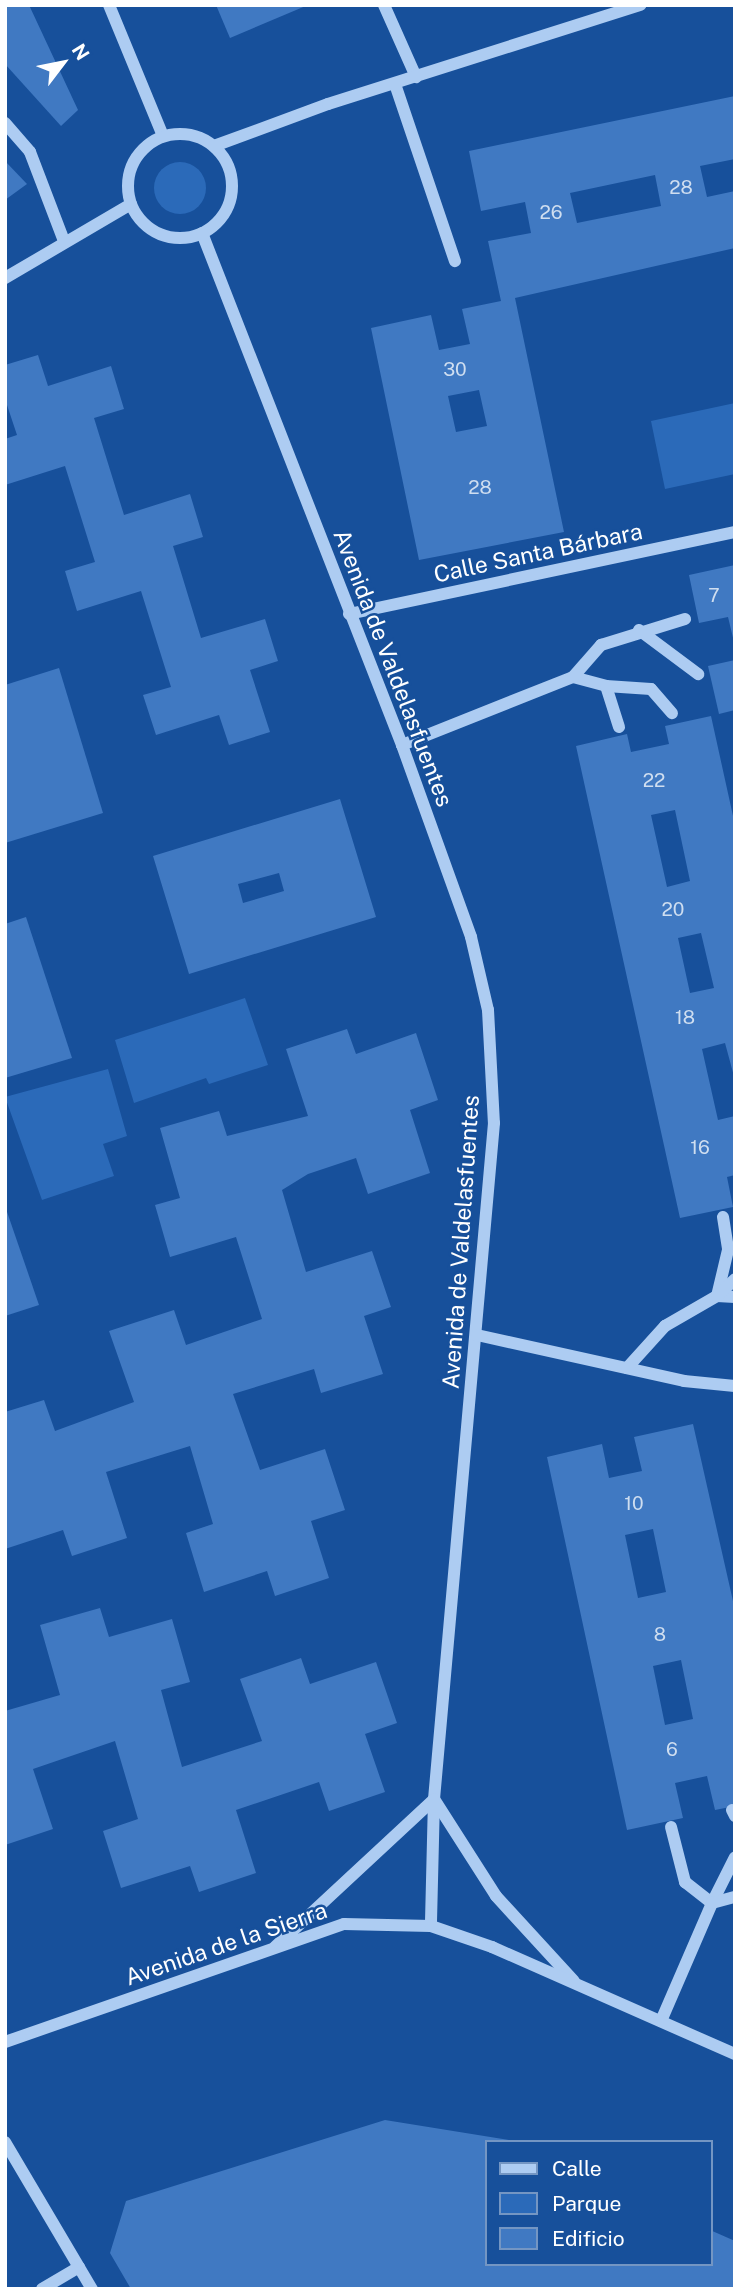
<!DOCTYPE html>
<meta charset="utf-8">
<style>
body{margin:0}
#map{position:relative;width:740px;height:2294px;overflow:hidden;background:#17509b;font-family:"Public Sans",sans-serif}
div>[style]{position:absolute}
.green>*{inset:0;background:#2b6ab9}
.round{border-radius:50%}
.building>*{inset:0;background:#4079c2}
.minor>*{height:12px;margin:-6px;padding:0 6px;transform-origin:6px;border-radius:6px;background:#adccf2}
.minor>.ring{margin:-6px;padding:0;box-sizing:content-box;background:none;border:12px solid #adccf2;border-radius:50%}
span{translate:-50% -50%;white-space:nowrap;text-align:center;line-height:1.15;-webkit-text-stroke:5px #17509b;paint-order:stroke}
.number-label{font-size:19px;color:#cfdef0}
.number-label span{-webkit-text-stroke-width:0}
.street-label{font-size:23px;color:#fff}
.frame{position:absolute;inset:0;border:7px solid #fff;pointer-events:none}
.legend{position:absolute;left:485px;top:2140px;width:228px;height:126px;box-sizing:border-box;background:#17509b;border:2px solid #7496c3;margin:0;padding:9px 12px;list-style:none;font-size:21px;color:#fff}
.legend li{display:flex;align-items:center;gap:14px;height:35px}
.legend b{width:35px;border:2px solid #7496c3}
.north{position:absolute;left:28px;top:28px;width:70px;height:70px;-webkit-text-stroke:5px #17509b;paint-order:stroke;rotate:58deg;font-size:19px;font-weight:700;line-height:28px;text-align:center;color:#fff}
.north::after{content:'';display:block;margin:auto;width:24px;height:32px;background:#fff;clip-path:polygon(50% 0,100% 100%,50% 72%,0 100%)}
</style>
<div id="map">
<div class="green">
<div class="round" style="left:154px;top:162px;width:52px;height:52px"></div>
<div style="clip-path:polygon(735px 403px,735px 474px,665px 489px,651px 421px)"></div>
<div style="clip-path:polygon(245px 998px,268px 1065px,209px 1084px,206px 1078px,134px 1103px,115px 1040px)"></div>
<div style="clip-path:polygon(108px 1069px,127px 1136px,103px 1144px,114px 1176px,42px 1200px,5px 1097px)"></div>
</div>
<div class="building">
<div style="clip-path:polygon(5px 5px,29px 5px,78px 110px,61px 126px,5px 64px)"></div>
<div style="clip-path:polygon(216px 5px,308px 5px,230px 38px)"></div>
<div style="clip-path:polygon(evenodd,735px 96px,735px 159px,700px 166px,707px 197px,735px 191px,735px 248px,515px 298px,564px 532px,419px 560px,371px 328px,431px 315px,439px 350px,470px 344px,462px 309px,501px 301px,488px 241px,531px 233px,525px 202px,481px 211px,469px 151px,735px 96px,655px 175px,661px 206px,577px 223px,570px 193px,655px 175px,735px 96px,479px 390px,487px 426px,456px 432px,448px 396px,479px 390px)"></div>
<div style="clip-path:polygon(5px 161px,27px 184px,5px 200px)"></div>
<div style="clip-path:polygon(38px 355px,48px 386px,111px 366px,124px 409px,94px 418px,124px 515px,190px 494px,203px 537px,173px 546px,201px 638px,265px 619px,278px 661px,250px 670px,270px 732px,229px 745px,219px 715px,156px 735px,143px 695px,171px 687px,141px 591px,77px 611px,65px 571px,95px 562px,65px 466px,5px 485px,5px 439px,17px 435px,5px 399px,5px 365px)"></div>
<div style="clip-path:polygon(735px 565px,735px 642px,734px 642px,728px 617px,699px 623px,689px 575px)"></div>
<div style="clip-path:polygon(735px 660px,735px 710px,719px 714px,708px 666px)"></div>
<div style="clip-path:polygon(59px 668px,103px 813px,5px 843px,5px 685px)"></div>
<div style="clip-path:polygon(evenodd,711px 716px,735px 825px,735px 1080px,725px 1043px,702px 1049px,718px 1120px,735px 1116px,735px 1175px,727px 1177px,733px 1207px,680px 1218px,576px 746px,627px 734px,631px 752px,669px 744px,665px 726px,711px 716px,675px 810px,690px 881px,667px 887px,651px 815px,675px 810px,711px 716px,701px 933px,714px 988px,690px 993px,678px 938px,701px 933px)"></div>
<div style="clip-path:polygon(evenodd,340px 799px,376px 917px,189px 974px,153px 856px,340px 799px,279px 873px,284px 891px,243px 903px,238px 884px,279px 873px)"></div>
<div style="clip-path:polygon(26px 917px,72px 1058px,5px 1078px,5px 924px)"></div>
<div style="clip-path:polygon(347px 1029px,356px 1054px,416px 1033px,438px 1100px,410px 1110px,430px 1173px,368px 1194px,356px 1158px,308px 1174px,282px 1190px,306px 1272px,372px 1251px,391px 1307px,364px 1316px,383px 1374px,321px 1393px,314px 1369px,233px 1394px,260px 1470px,325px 1449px,345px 1510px,311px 1521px,329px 1578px,275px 1596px,267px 1571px,204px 1592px,186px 1533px,213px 1524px,190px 1446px,106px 1472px,127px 1538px,72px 1556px,63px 1530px,5px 1549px,5px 1412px,44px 1400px,55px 1431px,134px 1402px,109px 1331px,174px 1310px,186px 1345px,262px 1319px,236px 1237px,170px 1257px,155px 1205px,180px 1198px,160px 1128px,219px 1111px,227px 1136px,308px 1116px,286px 1049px)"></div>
<div style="clip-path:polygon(5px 1206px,39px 1305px,5px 1316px)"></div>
<div style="clip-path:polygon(evenodd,693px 1424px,735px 1610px,735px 1806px,715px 1810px,707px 1776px,675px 1783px,683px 1818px,627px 1830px,547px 1457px,602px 1444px,609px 1478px,642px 1471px,634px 1437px,693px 1424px,653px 1529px,666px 1592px,638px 1598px,625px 1535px,653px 1529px,693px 1424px,681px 1660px,693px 1719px,665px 1725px,653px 1666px,681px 1660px)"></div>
<div style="clip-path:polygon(100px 1608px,109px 1637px,172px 1619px,190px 1682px,161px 1690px,182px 1767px,262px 1741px,240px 1679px,301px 1658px,310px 1684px,376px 1662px,397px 1723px,365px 1734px,385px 1792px,329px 1811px,319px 1782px,236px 1810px,256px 1873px,199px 1892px,190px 1866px,121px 1888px,103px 1831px,138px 1819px,115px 1741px,33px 1769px,53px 1829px,5px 1845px,5px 1711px,60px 1695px,40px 1625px)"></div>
<div style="clip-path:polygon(385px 2120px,509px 2140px,486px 2142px,486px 2264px,710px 2264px,710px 2230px,735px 2241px,735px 2289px,131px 2289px,110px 2253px,126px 2201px)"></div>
</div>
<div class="minor">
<div style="left:109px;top:5px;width:142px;rotate:67.6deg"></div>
<div style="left:384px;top:5px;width:79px;rotate:66deg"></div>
<div style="left:395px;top:84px;width:187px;rotate:71.3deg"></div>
<div style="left:5px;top:123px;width:38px;rotate:49deg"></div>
<div style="left:30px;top:152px;width:95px;rotate:69.1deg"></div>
<div class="ring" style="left:128px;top:134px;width:92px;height:92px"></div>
<div style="left:214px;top:146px;width:121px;rotate:-20.2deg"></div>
<div style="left:328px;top:104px;width:328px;rotate:-17.6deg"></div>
<div style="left:202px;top:233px;width:550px;rotate:68.66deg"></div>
<div style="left:402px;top:745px;width:204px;rotate:70.2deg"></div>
<div style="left:471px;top:937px;width:75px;rotate:76.9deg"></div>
<div style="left:488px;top:1010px;width:113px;rotate:87deg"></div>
<div style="left:494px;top:1123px;width:679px;rotate:95.07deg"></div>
<div style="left:434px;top:1799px;width:127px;rotate:91.4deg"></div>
<div style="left:5px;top:278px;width:146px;rotate:-30.4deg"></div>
<div style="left:349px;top:614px;width:395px;rotate:-12deg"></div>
<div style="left:639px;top:630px;width:74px;rotate:36.7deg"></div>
<div style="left:573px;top:677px;width:34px;rotate:15deg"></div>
<div style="left:606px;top:686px;width:43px;rotate:72.4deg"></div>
<div style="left:606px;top:686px;width:45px;rotate:3.8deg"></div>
<div style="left:651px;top:689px;width:32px;rotate:49deg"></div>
<div style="left:402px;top:745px;width:184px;rotate:-21.7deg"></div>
<div style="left:573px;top:677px;width:43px;rotate:-48.8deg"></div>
<div style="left:601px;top:645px;width:88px;rotate:-17.2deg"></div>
<div style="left:723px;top:1217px;width:33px;rotate:81deg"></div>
<div style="left:728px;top:1250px;width:47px;rotate:103.4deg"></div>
<div style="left:717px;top:1296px;width:18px;rotate:3deg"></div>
<div style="left:477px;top:1335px;width:212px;rotate:12.5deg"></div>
<div style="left:684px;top:1381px;width:51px;rotate:5.6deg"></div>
<div style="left:627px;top:1368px;width:57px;rotate:-47.9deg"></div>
<div style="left:665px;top:1326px;width:60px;rotate:-30deg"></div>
<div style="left:717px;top:1296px;width:25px;rotate:-43deg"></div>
<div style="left:434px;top:1799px;width:115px;rotate:57.4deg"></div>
<div style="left:496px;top:1896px;width:115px;rotate:47.5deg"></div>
<div style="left:732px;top:1810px;width:7px;rotate:63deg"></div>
<div style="left:671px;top:1827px;width:57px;rotate:75.7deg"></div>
<div style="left:685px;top:1882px;width:34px;rotate:38deg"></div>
<div style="left:712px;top:1903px;width:51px;rotate:-63.4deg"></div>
<div style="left:275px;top:1947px;width:217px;rotate:-42.9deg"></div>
<div style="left:661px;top:2021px;width:129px;rotate:-66.6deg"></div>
<div style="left:712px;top:1903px;width:24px;rotate:-15deg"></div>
<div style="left:5px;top:2042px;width:359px;rotate:-19.2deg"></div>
<div style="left:344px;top:1924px;width:87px;rotate:1.3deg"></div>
<div style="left:431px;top:1926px;width:65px;rotate:19deg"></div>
<div style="left:492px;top:1947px;width:266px;rotate:23.8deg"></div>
<div style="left:5px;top:2142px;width:171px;rotate:59.4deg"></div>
<div style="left:42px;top:2289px;width:43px;rotate:-30.7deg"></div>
</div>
<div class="number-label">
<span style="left:681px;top:188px">28</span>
<span style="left:551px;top:213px">26</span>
<span style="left:455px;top:370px">30</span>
<span style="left:480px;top:488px">28</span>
<span style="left:714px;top:596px">7</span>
<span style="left:654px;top:781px">22</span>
<span style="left:673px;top:910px">20</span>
<span style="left:685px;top:1018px">18</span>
<span style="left:700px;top:1148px">16</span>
<span style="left:634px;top:1504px">10</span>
<span style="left:660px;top:1635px">8</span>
<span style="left:672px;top:1750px">6</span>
</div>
<div class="street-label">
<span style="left:538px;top:553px;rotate:-12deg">Calle Santa Bárbara</span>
<span style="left:393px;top:668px;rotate:69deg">Avenida de Valdelasfuentes</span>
<span style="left:461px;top:1242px;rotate:-86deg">Avenida de Valdelasfuentes</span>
<span style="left:226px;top:1944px;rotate:-19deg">Avenida de la Sierra</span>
</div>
<div class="frame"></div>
<ul class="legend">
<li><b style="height:9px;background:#adccf2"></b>Calle</li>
<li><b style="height:19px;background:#2b6ab9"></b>Parque</li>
<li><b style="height:19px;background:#4079c2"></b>Edificio</li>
</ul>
<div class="north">N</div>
</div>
